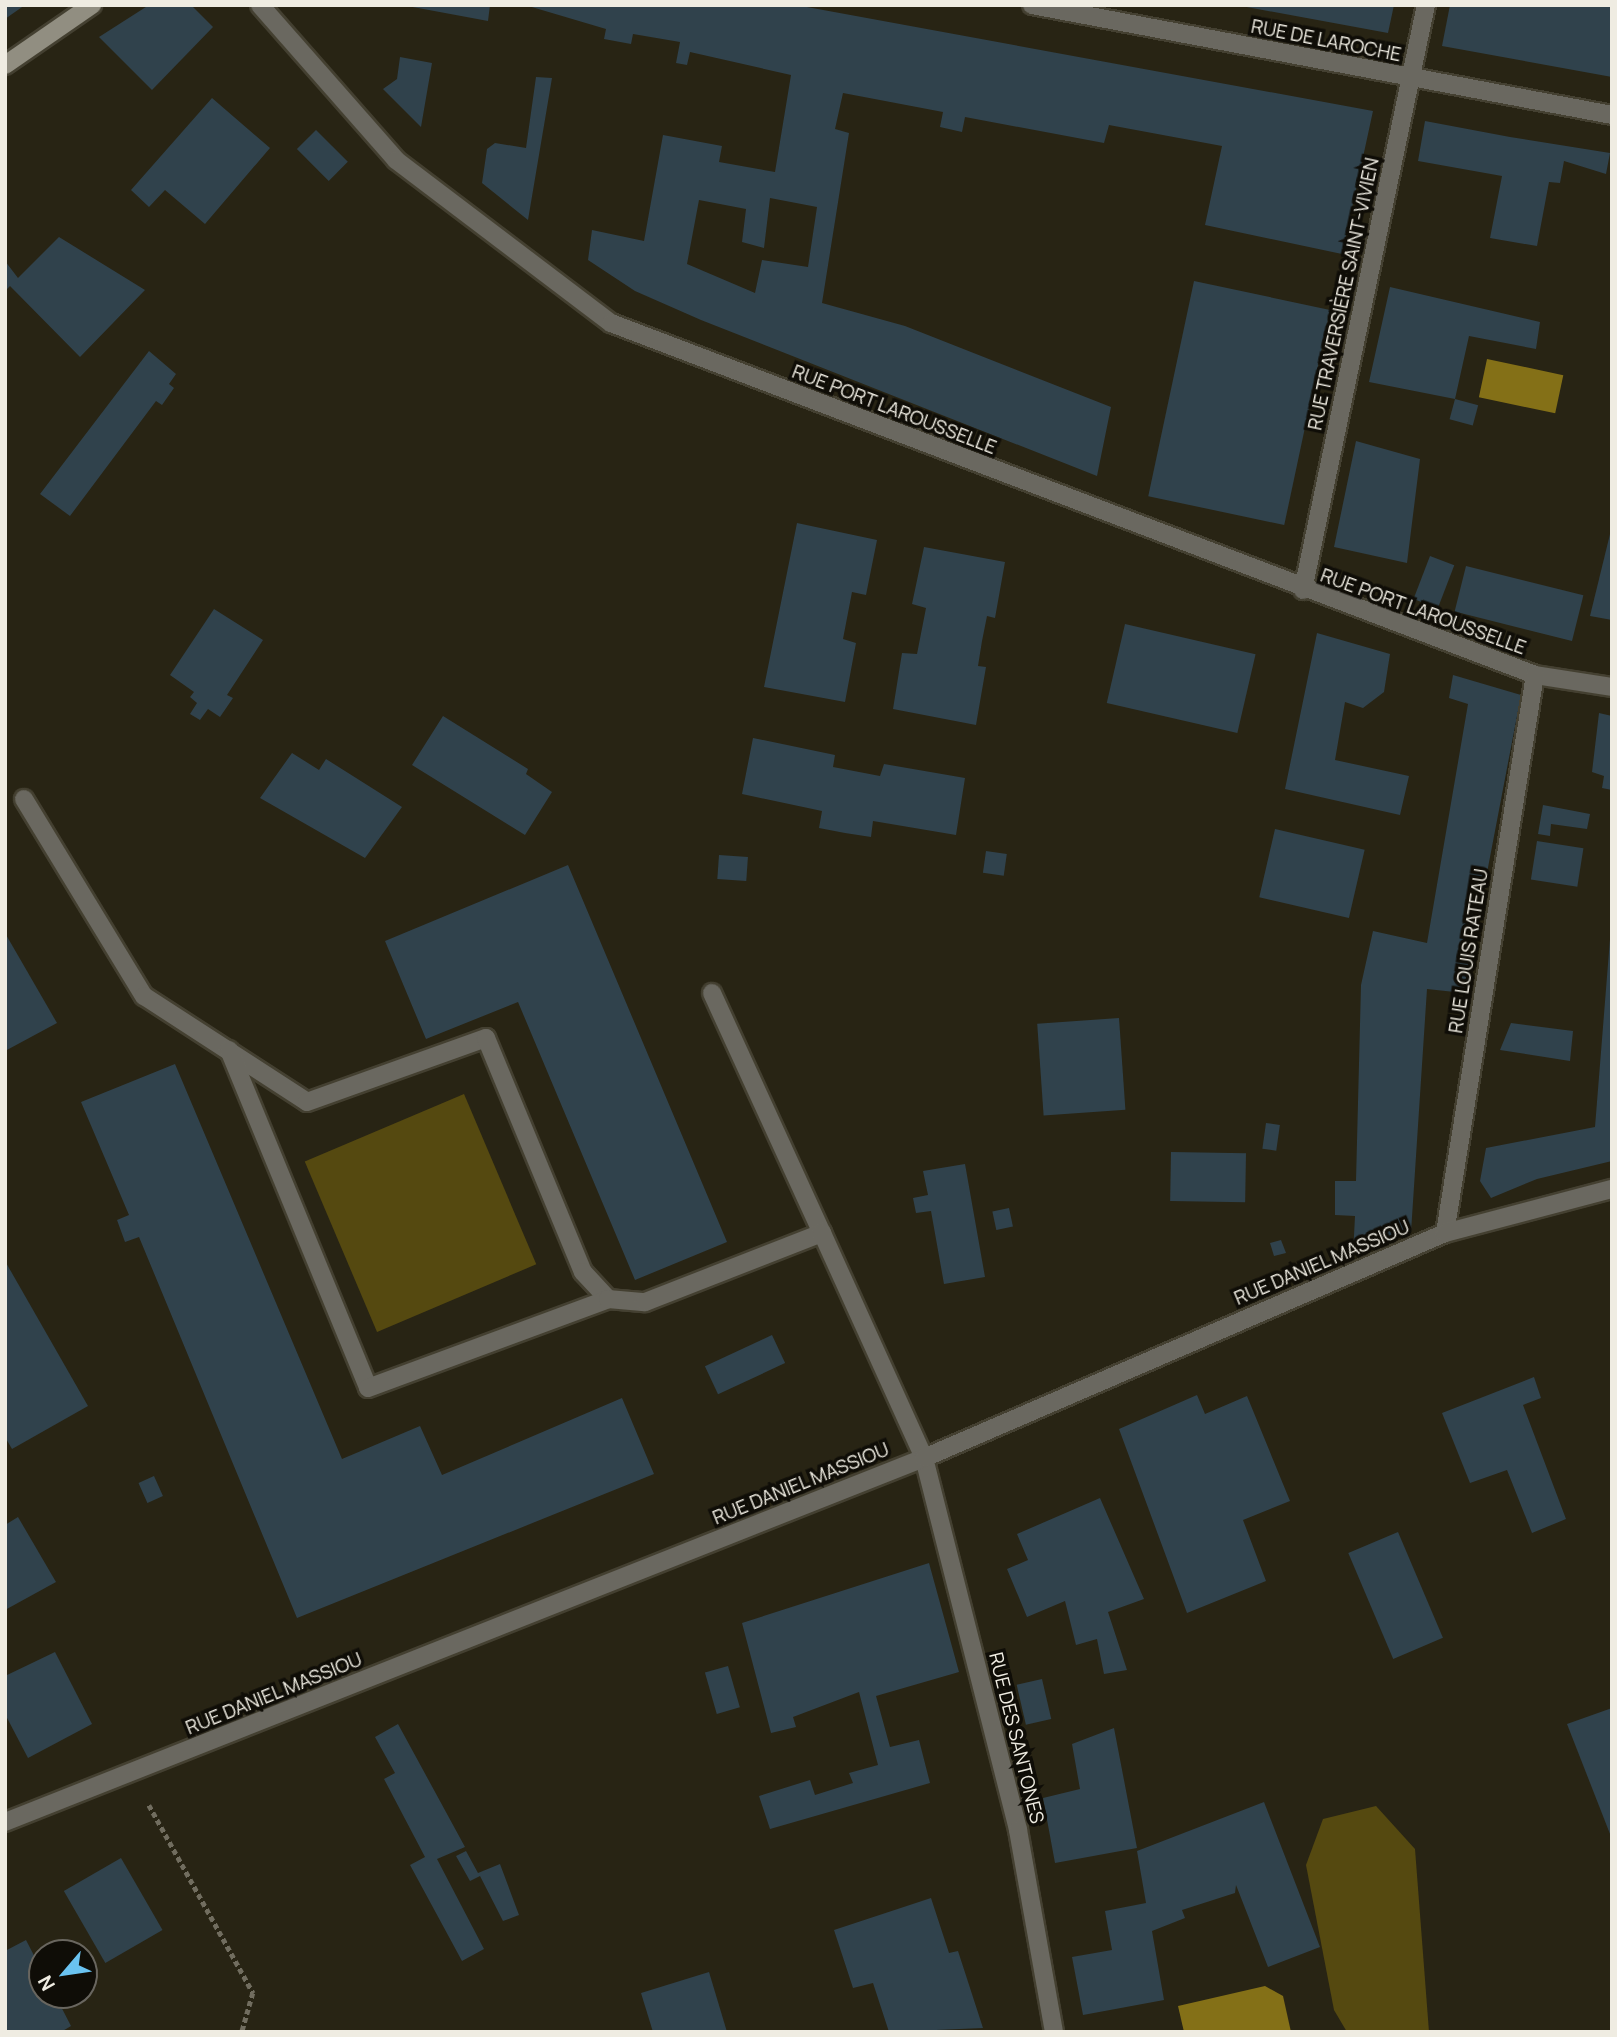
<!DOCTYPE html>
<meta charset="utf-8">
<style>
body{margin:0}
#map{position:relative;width:1617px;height:2037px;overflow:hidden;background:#282414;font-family:Manrope,sans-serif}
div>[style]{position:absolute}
.green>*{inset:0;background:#554910;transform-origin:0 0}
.water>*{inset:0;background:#847017;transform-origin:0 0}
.building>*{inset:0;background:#30424c;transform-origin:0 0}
.path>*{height:4.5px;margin-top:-2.25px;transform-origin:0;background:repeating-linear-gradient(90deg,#716d5f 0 5px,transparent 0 8.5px)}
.roads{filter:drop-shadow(2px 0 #444031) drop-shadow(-2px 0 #444031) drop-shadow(0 2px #444031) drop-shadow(0 -2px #444031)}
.street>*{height:18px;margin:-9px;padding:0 9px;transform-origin:9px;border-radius:9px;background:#6a6860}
.secondary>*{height:18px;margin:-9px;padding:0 9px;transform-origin:9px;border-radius:9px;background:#918e81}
span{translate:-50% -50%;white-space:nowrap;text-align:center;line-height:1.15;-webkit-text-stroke:7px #0f0d07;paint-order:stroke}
.street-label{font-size:19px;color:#efece2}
.frame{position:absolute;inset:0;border:7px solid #efece2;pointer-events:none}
.north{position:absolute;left:28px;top:1939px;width:70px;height:70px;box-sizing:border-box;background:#0f0d07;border:2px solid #69665f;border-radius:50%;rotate:241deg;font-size:19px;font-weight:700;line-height:28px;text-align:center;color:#efece2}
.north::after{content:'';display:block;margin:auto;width:24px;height:32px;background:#6ac3f1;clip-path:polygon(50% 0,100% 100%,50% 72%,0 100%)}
</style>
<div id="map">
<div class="green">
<div style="left:464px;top:1094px;width:185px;height:173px;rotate:67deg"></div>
<div style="clip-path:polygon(1376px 1806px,1415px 1849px,1429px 2032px,1347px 2032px,1334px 2010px,1306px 1865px,1323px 1819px)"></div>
</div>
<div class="water">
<div style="left:1487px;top:359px;width:78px;height:39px;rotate:12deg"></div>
<div style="clip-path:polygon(1265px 1986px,1283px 1996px,1291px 2032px,1184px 2032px,1178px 2006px)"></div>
</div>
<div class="building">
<div style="clip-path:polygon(5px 5px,25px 5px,5px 19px)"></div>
<div style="clip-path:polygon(149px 5px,191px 5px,213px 27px,152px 90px,99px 37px)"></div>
<div style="clip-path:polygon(402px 5px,490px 5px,488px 21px)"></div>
<div style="clip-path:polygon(evenodd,525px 5px,796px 5px,1373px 111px,1342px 254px,1205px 225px,1222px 146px,1109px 125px,1104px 143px,965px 117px,962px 132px,940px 127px,943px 112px,843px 93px,835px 129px,849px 133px,822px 303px,905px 326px,1111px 407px,1097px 476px,701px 320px,635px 291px,588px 260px,592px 230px,644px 241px,663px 135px,722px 146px,719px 162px,775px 172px,791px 75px,690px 52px,687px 65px,676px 63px,680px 42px,633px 34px,631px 44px,604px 39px,606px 29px,525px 5px,770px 198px,817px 207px,808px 267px,762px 260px,755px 293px,687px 264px,699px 200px,746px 209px,742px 242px,764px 248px,770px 198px)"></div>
<div style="clip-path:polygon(1236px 5px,1394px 5px,1388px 33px)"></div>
<div style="clip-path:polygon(1450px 5px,1612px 5px,1612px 77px,1442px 46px)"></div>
<div style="clip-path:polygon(400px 57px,432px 63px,421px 127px,383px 89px,397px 79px)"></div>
<div style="clip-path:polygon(536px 77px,552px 78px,528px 220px,482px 183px,487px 149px,495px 143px,526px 148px)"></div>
<div style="clip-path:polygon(212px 98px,270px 148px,205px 224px,165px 190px,149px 207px,131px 190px)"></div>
<div style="clip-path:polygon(1425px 121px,1510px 137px,1610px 153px,1606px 174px,1564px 161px,1560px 183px,1549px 182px,1537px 246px,1490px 238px,1502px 176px,1418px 161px)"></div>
<div style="left:316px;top:130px;width:45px;height:27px;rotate:45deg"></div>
<div style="clip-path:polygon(59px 237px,145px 290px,80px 357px,10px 286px,5px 291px,5px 261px,18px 278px)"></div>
<div style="left:1194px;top:281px;width:139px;height:220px;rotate:12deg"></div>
<div style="clip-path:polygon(1390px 287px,1540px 322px,1536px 349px,1469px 336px,1455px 399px,1369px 382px)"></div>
<div style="clip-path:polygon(149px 351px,176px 374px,169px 384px,174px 388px,162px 405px,156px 401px,70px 516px,40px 494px)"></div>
<div style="left:1455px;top:399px;width:24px;height:21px;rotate:15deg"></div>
<div style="clip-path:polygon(1356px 441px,1420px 459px,1407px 563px,1334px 547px)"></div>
<div style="clip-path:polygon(797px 523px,877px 540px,866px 595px,852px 592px,843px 639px,856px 643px,845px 702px,764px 687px)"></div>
<div style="clip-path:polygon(1611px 530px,1612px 530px,1612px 620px,1590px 616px)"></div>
<div style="clip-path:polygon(924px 547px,1005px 562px,995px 618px,987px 616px,982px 641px,978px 666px,986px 667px,976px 725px,893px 709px,902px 653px,917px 654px,926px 608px,912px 604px)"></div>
<div style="left:1430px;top:556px;width:26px;height:46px;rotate:21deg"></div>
<div style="left:1466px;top:566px;width:121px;height:47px;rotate:14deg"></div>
<div style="clip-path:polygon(214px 609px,263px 640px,227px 695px,233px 698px,220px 717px,208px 709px,200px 720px,190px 714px,197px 703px,190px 697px,194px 692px,170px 675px)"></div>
<div style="left:1125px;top:624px;width:134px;height:81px;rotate:13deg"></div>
<div style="clip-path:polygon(1317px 633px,1390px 654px,1384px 692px,1363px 708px,1345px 702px,1335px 760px,1409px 776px,1400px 815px,1285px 789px)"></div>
<div style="clip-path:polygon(1453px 675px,1521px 695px,1464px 993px,1427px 989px,1411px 1232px,1353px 1255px,1355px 1216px,1335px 1215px,1335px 1181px,1356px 1181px,1361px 985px,1373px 931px,1427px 943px,1468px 704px,1449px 698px)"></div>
<div style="clip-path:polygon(1599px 713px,1612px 716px,1612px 790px,1602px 788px,1604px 776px,1592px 772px)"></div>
<div style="clip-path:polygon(443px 716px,528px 769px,526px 774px,552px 792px,525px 835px,412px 765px)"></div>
<div style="clip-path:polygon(753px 738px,835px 755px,833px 767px,880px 776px,884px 764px,965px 778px,956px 835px,873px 821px,871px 837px,845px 833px,819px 828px,822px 811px,742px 794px)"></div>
<div style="clip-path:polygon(292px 753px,319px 770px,326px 759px,402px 807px,365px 858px,260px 798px)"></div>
<div style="clip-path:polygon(1543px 805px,1590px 814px,1587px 829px,1551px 824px,1550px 836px,1538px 834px)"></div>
<div style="left:1275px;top:829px;width:92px;height:70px;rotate:13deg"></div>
<div style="left:1537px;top:841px;width:47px;height:39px;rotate:9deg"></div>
<div style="left:986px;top:851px;width:21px;height:22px;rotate:8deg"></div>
<div style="left:719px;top:855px;width:29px;height:24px;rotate:4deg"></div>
<div style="clip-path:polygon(568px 865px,727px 1242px,635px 1280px,518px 1002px,426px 1039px,385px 941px)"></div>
<div style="clip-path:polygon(1612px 914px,1612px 1161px,1537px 1179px,1491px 1198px,1480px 1181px,1486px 1148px,1595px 1127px)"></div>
<div style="clip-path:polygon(5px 933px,57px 1023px,5px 1051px)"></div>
<div style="left:1119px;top:1018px;width:92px;height:82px;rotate:86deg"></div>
<div style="clip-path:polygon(1511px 1023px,1573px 1031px,1570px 1061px,1500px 1050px)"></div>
<div style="clip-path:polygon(175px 1064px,342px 1459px,420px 1426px,442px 1475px,622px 1398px,654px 1474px,297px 1618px,139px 1237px,125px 1242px,117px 1220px,129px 1215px,81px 1102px)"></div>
<div style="left:1266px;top:1123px;width:14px;height:26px;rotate:8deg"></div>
<div style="left:1171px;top:1152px;width:75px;height:49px;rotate:1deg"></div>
<div style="clip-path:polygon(965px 1164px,985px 1277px,944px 1284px,931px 1211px,916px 1213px,913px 1198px,928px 1195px,923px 1171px)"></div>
<div style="left:1009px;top:1208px;width:19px;height:17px;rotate:78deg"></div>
<div style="clip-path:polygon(1281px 1240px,1286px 1253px,1274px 1256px,1270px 1243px)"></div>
<div style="clip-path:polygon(5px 1261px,88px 1406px,12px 1449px,5px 1437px)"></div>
<div style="left:772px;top:1335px;width:31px;height:74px;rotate:65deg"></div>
<div style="clip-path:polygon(1534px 1377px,1541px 1398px,1523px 1405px,1566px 1519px,1532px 1533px,1507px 1470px,1470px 1483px,1442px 1413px)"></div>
<div style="clip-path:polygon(1197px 1395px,1205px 1414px,1247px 1396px,1290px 1501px,1243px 1520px,1266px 1581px,1187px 1613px,1119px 1429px)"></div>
<div style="left:154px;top:1476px;width:22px;height:17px;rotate:66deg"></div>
<div style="clip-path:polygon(1100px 1498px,1144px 1599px,1108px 1612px,1127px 1670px,1104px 1674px,1097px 1639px,1076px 1645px,1065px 1601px,1027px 1617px,1007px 1569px,1028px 1560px,1017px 1534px)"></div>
<div style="clip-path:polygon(18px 1517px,56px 1582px,5px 1610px,5px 1525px)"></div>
<div style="left:1398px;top:1532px;width:115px;height:54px;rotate:67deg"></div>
<div style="clip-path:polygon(929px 1563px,959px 1672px,876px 1696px,890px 1747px,919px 1740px,930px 1783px,770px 1829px,759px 1796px,810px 1780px,815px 1795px,853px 1783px,849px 1773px,878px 1765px,859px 1692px,793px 1717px,796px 1727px,771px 1733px,742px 1623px)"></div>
<div style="clip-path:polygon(55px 1652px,92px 1724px,28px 1758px,5px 1714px,5px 1676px)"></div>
<div style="left:728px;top:1666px;width:43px;height:24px;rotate:74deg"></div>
<div style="left:1042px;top:1679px;width:41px;height:26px;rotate:77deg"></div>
<div style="clip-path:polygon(1612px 1708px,1612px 1839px,1567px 1724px)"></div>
<div style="clip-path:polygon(398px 1724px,465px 1847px,437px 1859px,484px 1949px,462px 1961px,410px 1865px,425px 1857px,384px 1779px,395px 1773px,375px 1737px)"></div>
<div style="clip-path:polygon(1114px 1728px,1137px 1848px,1055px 1863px,1043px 1798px,1080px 1789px,1072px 1744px)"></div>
<div style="clip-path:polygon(1264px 1802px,1320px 1947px,1268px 1967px,1236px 1885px,1235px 1893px,1182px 1910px,1185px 1918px,1152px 1931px,1164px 2000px,1083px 2015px,1072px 1957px,1112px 1950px,1105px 1911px,1146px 1903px,1137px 1851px)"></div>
<div style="clip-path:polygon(466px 1851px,478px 1873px,500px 1864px,519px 1915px,503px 1921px,480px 1876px,470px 1881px,456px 1856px)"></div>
<div style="left:121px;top:1858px;width:83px;height:66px;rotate:60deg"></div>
<div style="clip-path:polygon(931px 1898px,949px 1953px,958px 1951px,983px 2028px,889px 2032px,873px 1983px,853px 1988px,834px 1930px)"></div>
<div style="clip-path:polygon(26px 1940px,42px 1971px,42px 1995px,55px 1995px,71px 2026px,61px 2032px,5px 2032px,5px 1951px)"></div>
<div style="clip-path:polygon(709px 1972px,727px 2032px,653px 2032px,641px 1993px)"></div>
</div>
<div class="path">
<div style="left:149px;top:1805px;width:215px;rotate:61deg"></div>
<div style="left:253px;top:1993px;width:41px;rotate:105.8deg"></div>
</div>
<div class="roads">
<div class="street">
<div style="left:260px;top:5px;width:206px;rotate:48.7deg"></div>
<div style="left:396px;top:160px;width:270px;rotate:37.2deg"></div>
<div style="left:611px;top:323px;width:989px;rotate:20.85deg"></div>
<div style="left:1535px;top:675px;width:78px;rotate:8.9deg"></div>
<div style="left:1032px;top:5px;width:590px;rotate:10.74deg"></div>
<div style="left:1303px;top:590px;width:598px;rotate:-78.13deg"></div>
<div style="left:24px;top:799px;width:231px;rotate:58.7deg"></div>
<div style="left:144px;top:996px;width:194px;rotate:33deg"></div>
<div style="left:307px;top:1102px;width:190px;rotate:-19.7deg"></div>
<div style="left:486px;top:1038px;width:253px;rotate:67.5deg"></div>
<div style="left:583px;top:1272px;width:37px;rotate:47deg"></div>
<div style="left:712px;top:993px;width:264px;rotate:65.4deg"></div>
<div style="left:229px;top:1050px;width:365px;rotate:67.6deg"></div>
<div style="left:368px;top:1388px;width:256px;rotate:-20.3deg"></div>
<div style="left:608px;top:1299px;width:37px;rotate:5deg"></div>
<div style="left:645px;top:1302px;width:190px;rotate:-21.3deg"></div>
<div style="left:822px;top:1233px;width:247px;rotate:65.6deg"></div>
<div style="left:924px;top:1458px;width:384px;rotate:75.8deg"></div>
<div style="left:1018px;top:1830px;width:205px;rotate:79.9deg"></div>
<div style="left:1445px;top:1233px;width:565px;rotate:-80.84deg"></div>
<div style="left:5px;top:1822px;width:988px;rotate:-21.61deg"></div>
<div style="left:924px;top:1458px;width:568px;rotate:-23.36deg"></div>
<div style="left:1445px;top:1233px;width:173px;rotate:-14.8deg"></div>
</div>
<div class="secondary">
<div style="left:5px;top:65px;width:106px;rotate:-34.6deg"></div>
</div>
</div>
<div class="street-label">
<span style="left:1326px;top:41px;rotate:11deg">RUE DE LAROCHE</span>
<span style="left:1344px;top:294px;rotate:-78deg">RUE TRAVERSIÈRE SAINT-VIVIEN</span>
<span style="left:894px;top:410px;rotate:21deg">RUE PORT LAROUSSELLE</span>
<span style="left:1423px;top:612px;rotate:20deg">RUE PORT LAROUSSELLE</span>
<span style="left:1469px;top:951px;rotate:-81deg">RUE LOUIS RATEAU</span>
<span style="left:1322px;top:1263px;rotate:-23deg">RUE DANIEL MASSIOU</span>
<span style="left:801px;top:1484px;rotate:-22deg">RUE DANIEL MASSIOU</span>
<span style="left:274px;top:1694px;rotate:-22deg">RUE DANIEL MASSIOU</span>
<span style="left:1016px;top:1738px;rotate:76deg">RUE DES SANTONES</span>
</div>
<div class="frame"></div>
<div class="north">N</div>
</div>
